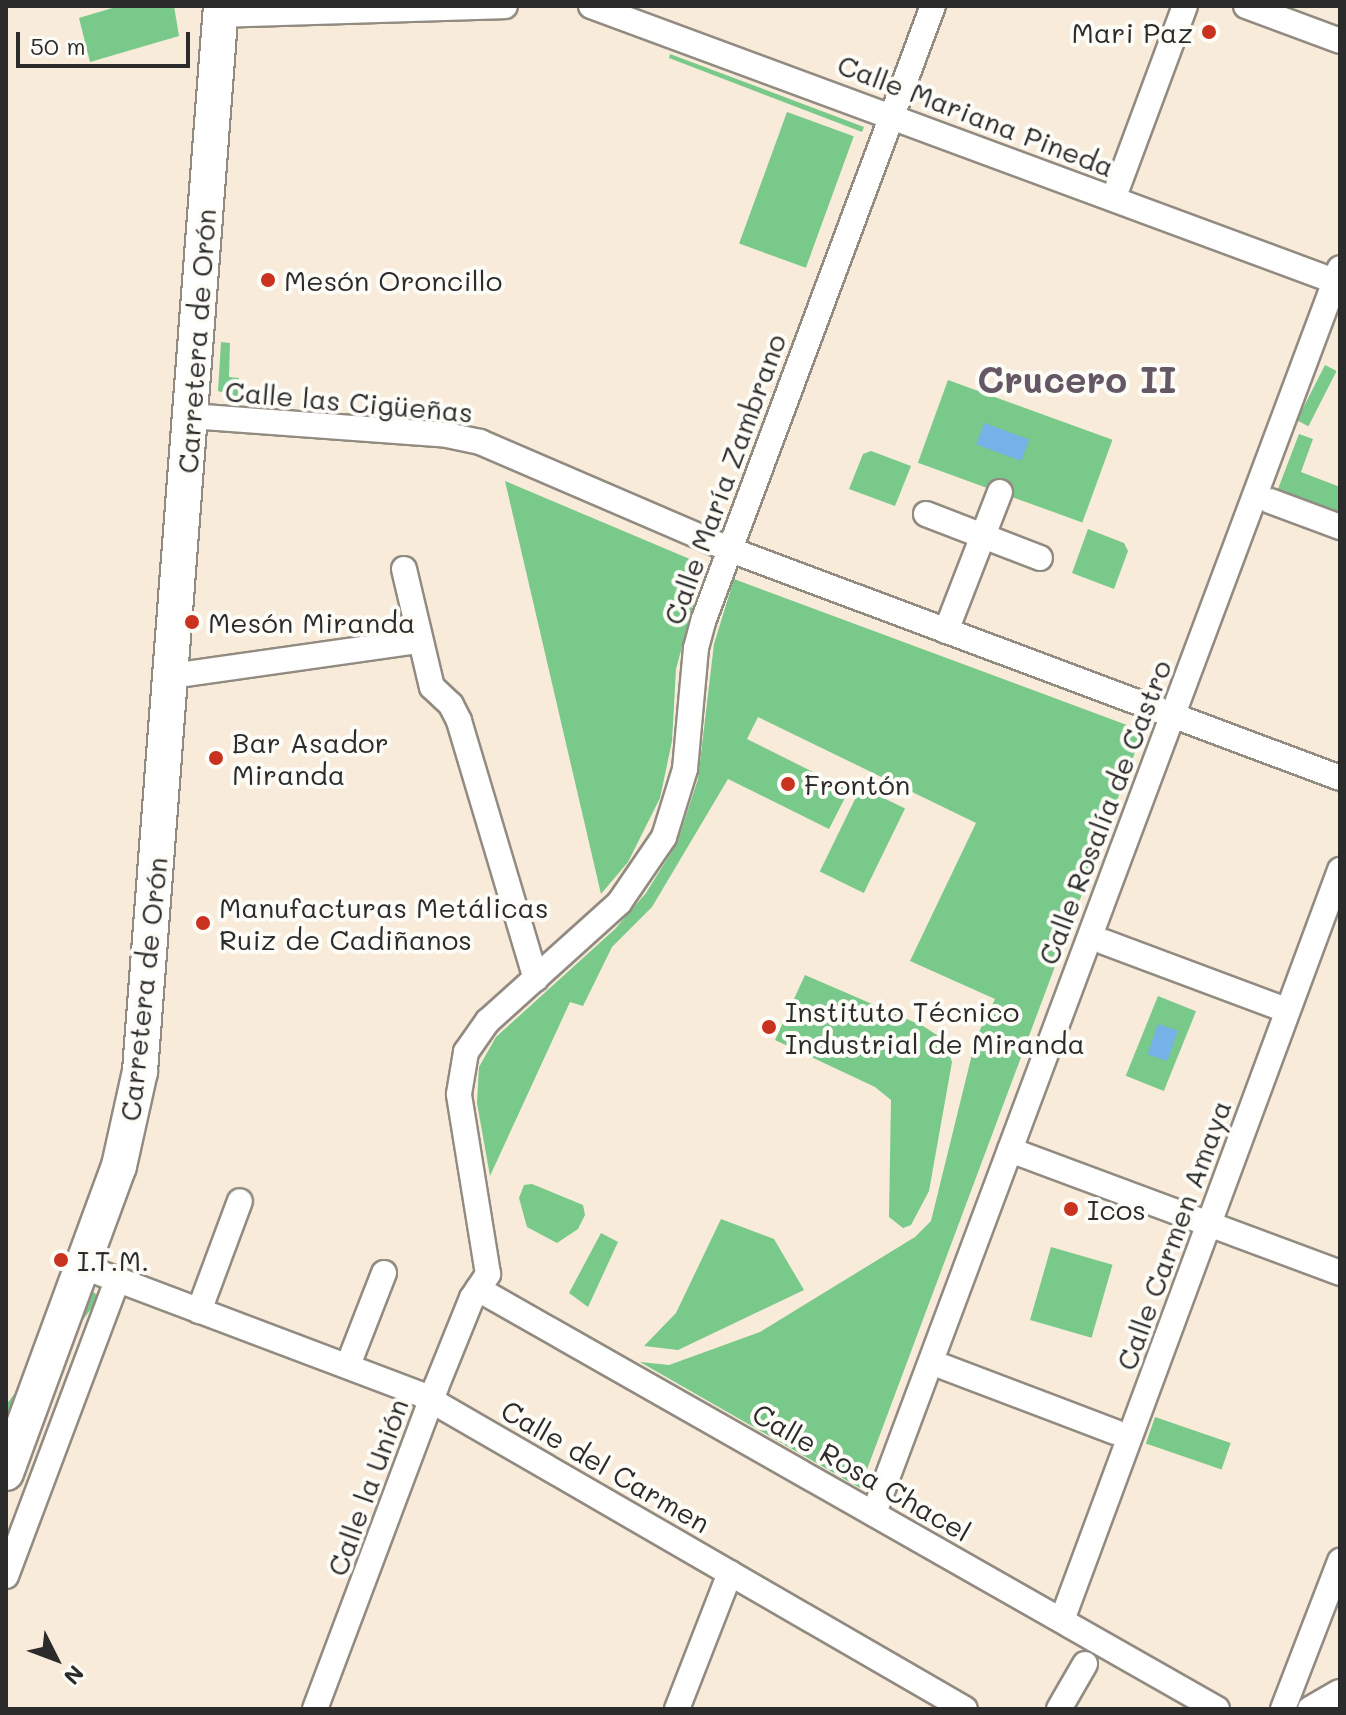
<!DOCTYPE html>
<meta charset="utf-8">
<style>
body{margin:0}
#map{position:relative;width:1346px;height:1715px;overflow:hidden;background:#f8ebd9;font-family:Mali,sans-serif}
div>[style]{position:absolute}
.green>*{inset:0;background:#78c98a;transform-origin:0 0}
.water>*{inset:0;background:#76b2e8;transform-origin:0 0}
.roads{filter:drop-shadow(2px 0 #928b82) drop-shadow(-2px 0 #928b82) drop-shadow(0 2px #928b82) drop-shadow(0 -2px #928b82)}
.street>*{height:24px;margin:-12px;padding:0 12px;transform-origin:12px;border-radius:12px;background:#fff}
.secondary>*{height:34px;margin:-17px;padding:0 17px;transform-origin:17px;border-radius:17px;background:#fff}
.dots>*{width:22px;height:22px;translate:-50% -50%;box-sizing:border-box;border:4px solid #fdfcf7;border-radius:50%}
span{translate:-50% -50%;white-space:nowrap;text-align:center;line-height:1.15;-webkit-text-stroke:8px #fdfcf7;paint-order:stroke}
.poi-label{font-size:28px;color:#2b2b2b}
.right{translate:-100% -50%;text-align:right}
.left{translate:0 -50%;text-align:left}
.street-label{font-size:28px;color:#2b2b2b}
.district-label{font-size:36px;color:#655864;font-weight:700}
.frame{position:absolute;inset:0;border:8px solid #2b2b2b;pointer-events:none}
.north{position:absolute;left:16px;top:1619px;width:80px;height:80px;-webkit-text-stroke:6px #fdfcf7;paint-order:stroke;rotate:132deg;font-size:22px;font-weight:700;line-height:32px;text-align:center;color:#2b2b2b}
.north::after{content:'';display:block;margin:auto;width:28px;height:36px;background:#2b2b2b;clip-path:polygon(50% 0,100% 100%,50% 72%,0 100%)}
.scale{position:absolute;left:16px;top:32px;width:174px;height:36px;box-sizing:border-box;border:4px solid #2b2b2b;border-top:0;padding-left:10px;font-size:24px;line-height:28px;white-space:nowrap;color:#2b2b2b;-webkit-text-stroke:6px #fdfcf7;paint-order:stroke}
</style>
<div id="map">
<div class="green">
<div style="clip-path:polygon(119px 6px,174px 6px,179px 36px,90px 62px,79px 18px)"></div>
<div style="clip-path:polygon(670px 54px,864px 127px,862px 132px,669px 58px)"></div>
<div style="left:787px;top:112px;width:71px;height:140px;rotate:20deg"></div>
<div style="clip-path:polygon(221px 342px,230px 343px,229px 377px,239px 378px,238px 397px,218px 391px)"></div>
<div style="left:1325px;top:365px;width:13px;height:62px;rotate:27deg"></div>
<div style="left:948px;top:380px;width:175px;height:88px;rotate:20deg"></div>
<div style="clip-path:polygon(1299px 434px,1313px 439px,1301px 472px,1340px 487px,1340px 512px,1278px 489px)"></div>
<div style="clip-path:polygon(871px 451px,911px 466px,895px 506px,849px 489px,863px 454px)"></div>
<div style="clip-path:polygon(505px 481px,704px 565px,676px 669px,672px 741px,660px 798px,628px 862px,601px 894px)"></div>
<div style="clip-path:polygon(1088px 529px,1124px 543px,1128px 551px,1114px 589px,1072px 573px)"></div>
<div style="clip-path:polygon(734px 579px,1143px 731px,860px 1488px,640px 1362px,669px 1365px,760px 1332px,915px 1237px,931px 1221px,976px 1038px,995px 999px,910px 961px,976px 823px,758px 717px,747px 739px,849px 790px,829px 829px,728px 779px,652px 907px,612px 947px,583px 1006px,570px 1002px,490px 1176px,477px 1103px,479px 1067px,496px 1037px,615px 929px,646px 893px,677px 843px,698px 779px,714px 644px)"></div>
<div style="left:861px;top:787px;width:49px;height:94px;rotate:26deg"></div>
<div style="clip-path:polygon(805px 975px,923px 1026px,943px 1039px,949px 1053px,952px 1062px,929px 1191px,911px 1225px,903px 1228px,889px 1217px,891px 1100px,875px 1087px,775px 1040px)"></div>
<div style="left:1158px;top:996px;width:41px;height:86px;rotate:22deg"></div>
<div style="clip-path:polygon(532px 1184px,583px 1205px,585px 1215px,578px 1229px,557px 1243px,527px 1227px,519px 1198px,524px 1185px)"></div>
<div style="clip-path:polygon(721px 1219px,774px 1239px,804px 1290px,678px 1350px,644px 1346px,676px 1313px)"></div>
<div style="clip-path:polygon(601px 1233px,618px 1242px,588px 1307px,569px 1293px)"></div>
<div style="left:1051px;top:1247px;width:64px;height:76px;rotate:16deg"></div>
<div style="left:92px;top:1291px;width:10px;height:243px;rotate:37deg"></div>
<div style="left:1155px;top:1417px;width:80px;height:28px;rotate:19deg"></div>
</div>
<div class="water">
<div style="left:984px;top:423px;width:48px;height:23px;rotate:20deg"></div>
<div style="left:1158px;top:1024px;width:21px;height:32px;rotate:19deg"></div>
</div>
<div class="roads">
<div class="street">
<div style="left:591px;top:6px;width:799px;rotate:20.3deg"></div>
<div style="left:1246px;top:6px;width:100px;rotate:20.4deg"></div>
<div style="left:220px;top:15px;width:285px;rotate:-1.8deg"></div>
<div style="left:1118px;top:186px;width:192px;rotate:-69.6deg"></div>
<div style="left:190px;top:416px;width:258px;rotate:4.2deg"></div>
<div style="left:447px;top:435px;width:34px;rotate:12deg"></div>
<div style="left:480px;top:442px;width:270px;rotate:23.3deg"></div>
<div style="left:728px;top:549px;width:653px;rotate:20.51deg"></div>
<div style="left:1270px;top:501px;width:75px;rotate:20.4deg"></div>
<div style="left:926px;top:514px;width:122px;rotate:21.1deg"></div>
<div style="left:404px;top:569px;width:121px;rotate:76.7deg"></div>
<div style="left:432px;top:687px;width:26px;rotate:43deg"></div>
<div style="left:451px;top:705px;width:18px;rotate:63deg"></div>
<div style="left:459px;top:721px;width:269px;rotate:73.4deg"></div>
<div style="left:946px;top:631px;width:149px;rotate:-68.8deg"></div>
<div style="left:172px;top:676px;width:248px;rotate:-8.1deg"></div>
<div style="left:1104px;top:942px;width:183px;rotate:20.5deg"></div>
<div style="left:1010px;top:1150px;width:352px;rotate:20.4deg"></div>
<div style="left:84px;top:1267px;width:361px;rotate:20.7deg"></div>
<div style="left:422px;top:1395px;width:627px;rotate:30.04deg"></div>
<div style="left:478px;top:1289px;width:850px;rotate:29.61deg"></div>
<div style="left:199px;top:1311px;width:117px;rotate:-69.6deg"></div>
<div style="left:352px;top:1355px;width:88px;rotate:-68.7deg"></div>
<div style="left:944px;top:1367px;width:183px;rotate:20.8deg"></div>
<div style="left:874px;top:1513px;width:1329px;rotate:-69.48deg"></div>
<div style="left:6px;top:1576px;width:316px;rotate:-69.4deg"></div>
<div style="left:1062px;top:1620px;width:800px;rotate:-69.66deg"></div>
<div style="left:315px;top:1709px;width:344px;rotate:-69.4deg"></div>
<div style="left:436px;top:1387px;width:96px;rotate:-68deg"></div>
<div style="left:472px;top:1298px;width:29px;rotate:-56deg"></div>
<div style="left:488px;top:1274px;width:182px;rotate:-99.2deg"></div>
<div style="left:459px;top:1094px;width:43px;rotate:-80.5deg"></div>
<div style="left:466px;top:1052px;width:38px;rotate:-55deg"></div>
<div style="left:488px;top:1021px;width:176px;rotate:-42deg"></div>
<div style="left:619px;top:903px;width:80px;rotate:-55.7deg"></div>
<div style="left:664px;top:837px;width:71px;rotate:-72.8deg"></div>
<div style="left:685px;top:769px;width:121px;rotate:-84.8deg"></div>
<div style="left:696px;top:648px;width:30px;rotate:-75deg"></div>
<div style="left:704px;top:619px;width:654px;rotate:-69.52deg"></div>
<div style="left:677px;top:1709px;width:146px;rotate:-68.7deg"></div>
<div style="left:1059px;top:1709px;width:52px;rotate:-60deg"></div>
<div style="left:1283px;top:1709px;width:159px;rotate:-68.9deg"></div>
<div style="left:1310px;top:1709px;width:34px;rotate:-30deg"></div>
</div>
<div class="secondary">
<div style="left:6px;top:1473px;width:327px;rotate:-69.8deg"></div>
<div style="left:119px;top:1166px;width:97px;rotate:-77.5deg"></div>
<div style="left:140px;top:1071px;width:1068px;rotate:-85.65deg"></div>
</div>
</div>
<div class="dots">
<div style="left:1209px;top:32px;background:#c8321e"></div>
<div style="left:268px;top:280px;background:#c8321e"></div>
<div style="left:192px;top:622px;background:#c8321e"></div>
<div style="left:216px;top:758px;background:#c8321e"></div>
<div style="left:788px;top:784px;background:#c8321e"></div>
<div style="left:203px;top:923px;background:#c8321e"></div>
<div style="left:769px;top:1027px;background:#c8321e"></div>
<div style="left:1071px;top:1209px;background:#c8321e"></div>
<div style="left:61px;top:1260px;background:#c8321e"></div>
</div>
<div class="poi-label">
<span class="right" style="left:1193px;top:32px">Mari Paz</span>
<span class="left" style="left:284px;top:280px">Mesón Oroncillo</span>
<span class="left" style="left:208px;top:622px">Mesón Miranda</span>
<span class="left" style="left:232px;top:758px">Bar Asador<br>Miranda</span>
<span class="left" style="left:804px;top:784px">Frontón</span>
<span class="left" style="left:219px;top:923px">Manufacturas Metálicas<br>Ruiz de Cadiñanos</span>
<span class="left" style="left:785px;top:1027px">Instituto Técnico<br>Industrial de Miranda</span>
<span class="left" style="left:1087px;top:1209px">Icos</span>
<span class="left" style="left:77px;top:1260px">I.T.M.</span>
</div>
<div class="street-label">
<span style="left:976px;top:115px;rotate:21deg">Calle Mariana Pineda</span>
<span style="left:196px;top:341px;rotate:-86deg">Carretera de Orón</span>
<span style="left:349px;top:401px;rotate:5deg">Calle las Cigüeñas</span>
<span style="left:724px;top:479px;rotate:-70deg">Calle María Zambrano</span>
<span style="left:1104px;top:812px;rotate:-69deg">Calle Rosalía de Castro</span>
<span style="left:143px;top:989px;rotate:-84deg">Carretera de Orón</span>
<span style="left:1173px;top:1235px;rotate:-70deg">Calle Carmen Amaya</span>
<span style="left:606px;top:1466px;rotate:30deg">Calle del Carmen</span>
<span style="left:862px;top:1472px;rotate:30deg">Calle Rosa Chacel</span>
<span style="left:367px;top:1487px;rotate:-70deg">Calle la Unión</span>
</div>
<div class="district-label">
<span style="left:1077px;top:379px">Crucero II</span>
</div>
<div class="frame"></div>
<div class="north">N</div>
<div class="scale">50 m</div>
</div>
